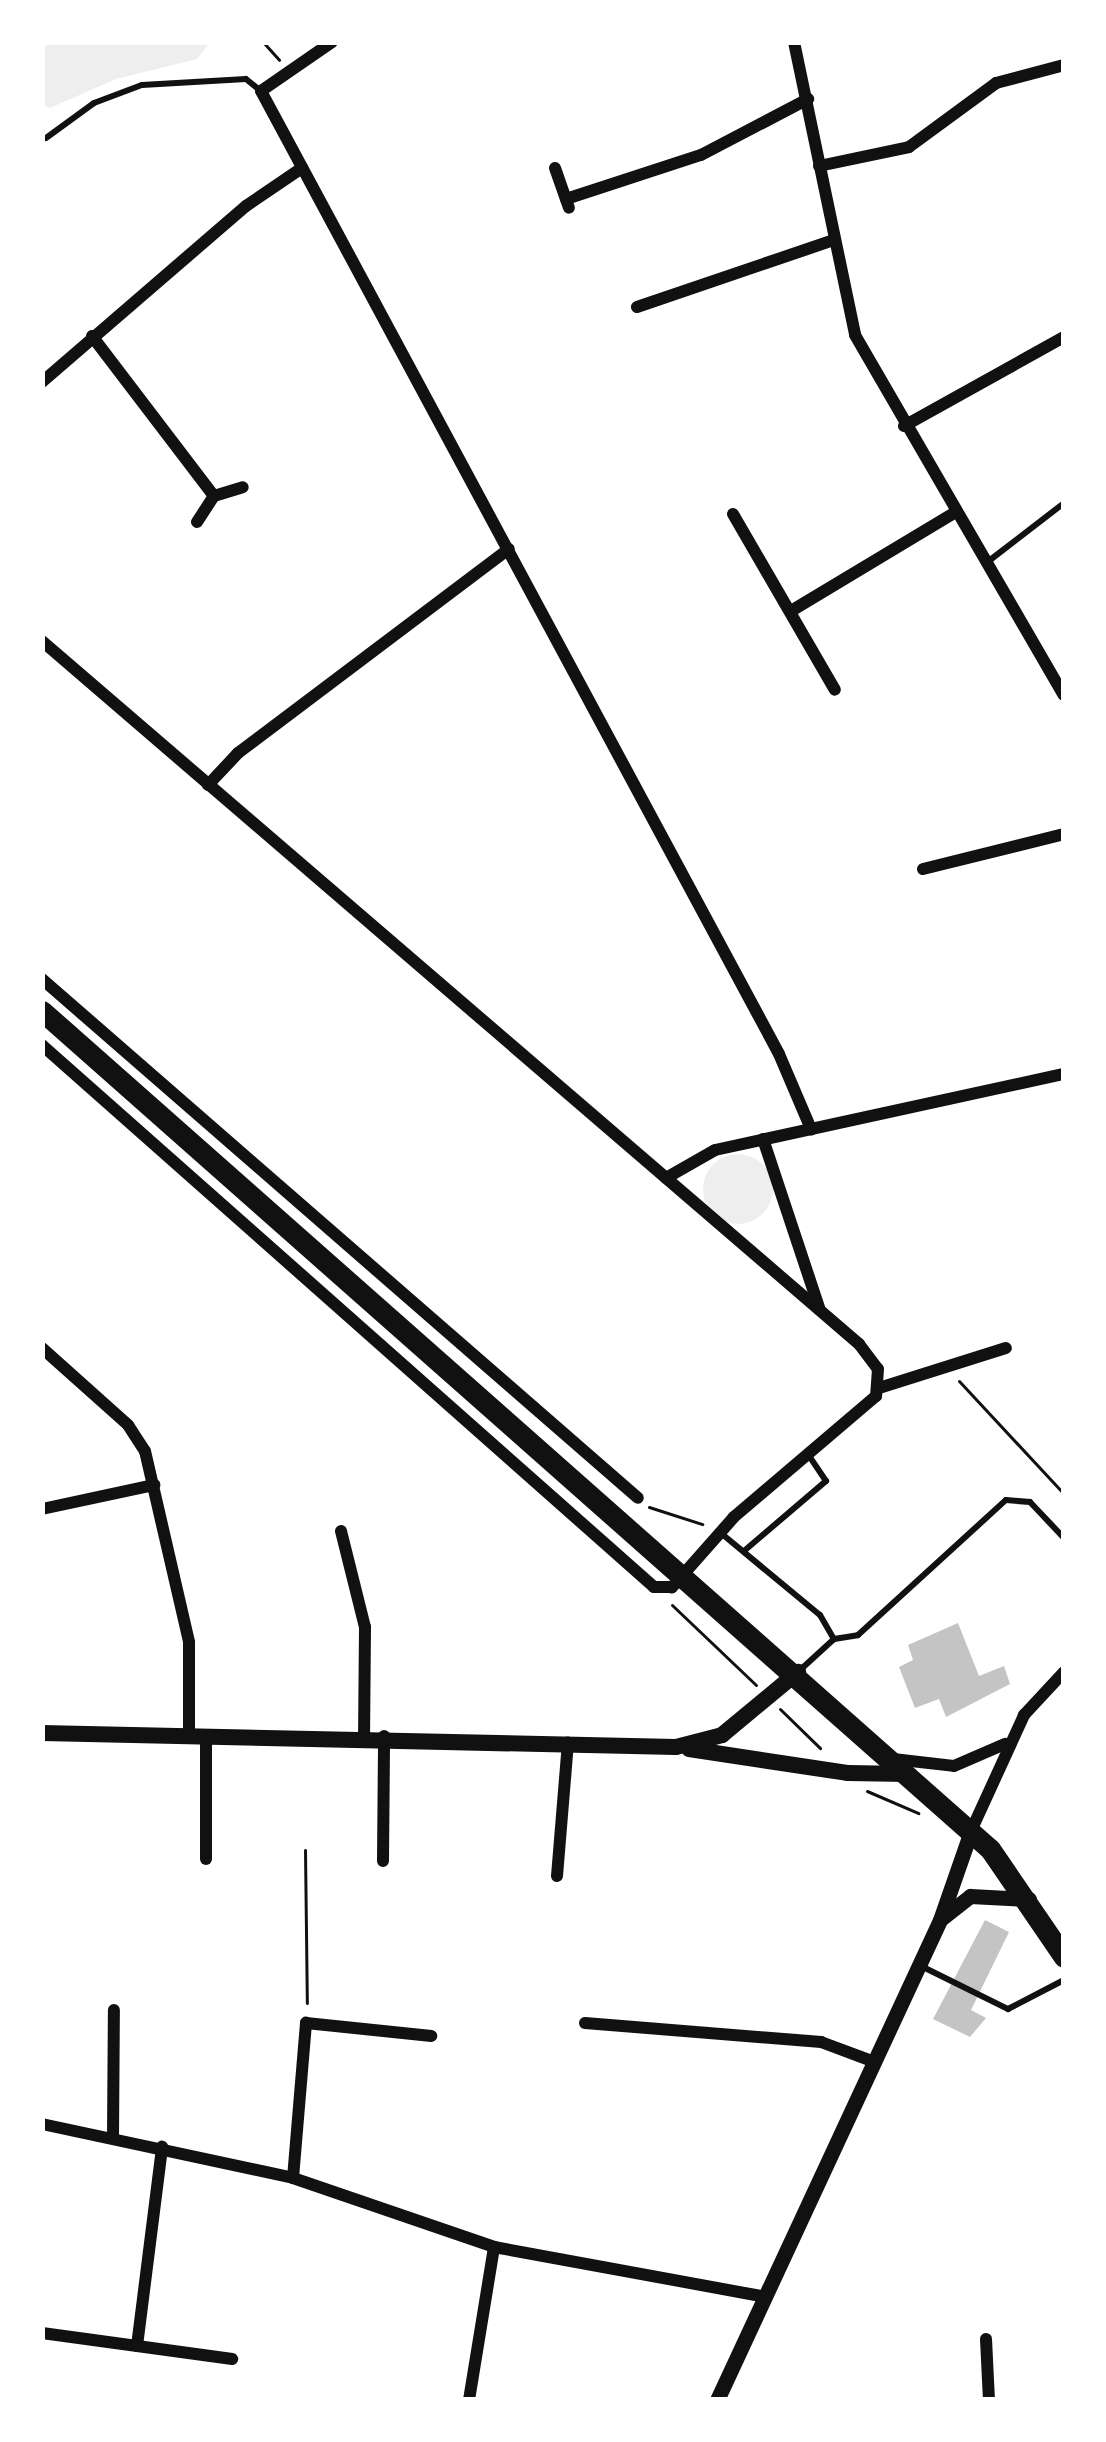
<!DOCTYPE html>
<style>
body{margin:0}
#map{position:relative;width:1106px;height:2442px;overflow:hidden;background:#fff;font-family:"PT Sans Narrow",sans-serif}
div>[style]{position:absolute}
.green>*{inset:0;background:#eee}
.round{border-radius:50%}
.building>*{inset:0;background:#c4c4c4}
.path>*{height:3px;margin:-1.5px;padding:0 1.5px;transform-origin:1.5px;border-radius:1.5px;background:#111}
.service>*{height:6px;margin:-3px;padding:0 3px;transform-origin:3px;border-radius:3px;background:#111}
.minor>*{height:12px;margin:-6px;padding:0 6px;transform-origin:6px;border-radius:6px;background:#111}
.tertiary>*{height:15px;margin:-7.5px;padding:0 7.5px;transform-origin:7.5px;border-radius:7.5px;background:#111}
.secondary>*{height:16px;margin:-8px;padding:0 8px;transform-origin:8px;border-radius:8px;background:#111}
.trunk>*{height:21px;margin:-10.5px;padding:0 10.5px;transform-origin:10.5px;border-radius:10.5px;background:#111}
span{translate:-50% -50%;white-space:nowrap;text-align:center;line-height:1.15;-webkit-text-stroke:9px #fff;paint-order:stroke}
.frame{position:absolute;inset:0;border:45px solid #fff;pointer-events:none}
</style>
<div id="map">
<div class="green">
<div style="clip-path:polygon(42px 42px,210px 42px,197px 59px,116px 79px,50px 108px,42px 105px)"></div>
<div class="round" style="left:703px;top:1154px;width:70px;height:70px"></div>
</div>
<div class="building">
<div style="clip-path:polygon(958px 1623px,979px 1676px,1004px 1666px,1010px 1684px,946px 1717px,939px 1699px,915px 1708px,899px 1667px,913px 1660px,908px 1645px)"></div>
<div style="clip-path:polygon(985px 1920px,1009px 1932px,971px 2010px,986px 2018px,970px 2037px,933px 2019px)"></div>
</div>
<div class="path">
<div style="left:263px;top:42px;width:24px;rotate:48deg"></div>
<div style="left:959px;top:1381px;width:154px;rotate:47.1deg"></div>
<div style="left:649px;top:1507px;width:56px;rotate:17.8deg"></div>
<div style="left:672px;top:1605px;width:116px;rotate:43.6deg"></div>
<div style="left:780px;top:1709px;width:56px;rotate:44.3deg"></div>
<div style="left:867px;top:1791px;width:56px;rotate:23.3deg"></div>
<div style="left:305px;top:1850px;width:153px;rotate:89.3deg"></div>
</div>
<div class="service">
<div style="left:46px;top:138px;width:59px;rotate:-36.1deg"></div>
<div style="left:94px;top:103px;width:51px;rotate:-20.6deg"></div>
<div style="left:142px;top:85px;width:104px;rotate:-3.3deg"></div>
<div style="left:246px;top:79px;width:19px;rotate:39deg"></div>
<div style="left:990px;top:560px;width:93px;rotate:-37.6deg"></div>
<div style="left:722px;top:1534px;width:127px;rotate:39.6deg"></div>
<div style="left:820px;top:1615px;width:28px;rotate:60deg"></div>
<div style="left:834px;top:1639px;width:47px;rotate:137.6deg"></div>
<div style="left:744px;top:1551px;width:108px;rotate:-40.5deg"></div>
<div style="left:826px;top:1481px;width:30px;rotate:-124deg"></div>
<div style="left:834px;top:1639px;width:24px;rotate:-9deg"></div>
<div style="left:858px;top:1635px;width:200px;rotate:-42.4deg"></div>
<div style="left:1006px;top:1500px;width:24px;rotate:5deg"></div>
<div style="left:1030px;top:1502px;width:50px;rotate:46.6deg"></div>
<div style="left:923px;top:1967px;width:95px;rotate:26.3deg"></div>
<div style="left:1008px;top:2009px;width:63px;rotate:-27.4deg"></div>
</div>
<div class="minor">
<div style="left:332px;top:42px;width:86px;rotate:145.4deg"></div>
<div style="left:261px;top:91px;width:1093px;rotate:61.72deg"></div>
<div style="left:779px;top:1054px;width:82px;rotate:66.9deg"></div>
<div style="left:794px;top:42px;width:299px;rotate:78.2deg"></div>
<div style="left:855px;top:335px;width:416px;rotate:59.9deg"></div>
<div style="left:819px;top:166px;width:92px;rotate:-11.9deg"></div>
<div style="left:909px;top:147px;width:108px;rotate:-36.3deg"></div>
<div style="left:996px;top:83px;width:70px;rotate:-14.8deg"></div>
<div style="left:555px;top:168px;width:42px;rotate:70.7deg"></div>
<div style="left:566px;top:199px;width:142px;rotate:-18.1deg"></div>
<div style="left:701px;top:155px;width:121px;rotate:-27.6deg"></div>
<div style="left:637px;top:307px;width:205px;rotate:-18.8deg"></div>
<div style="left:92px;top:336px;width:201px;rotate:52.7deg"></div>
<div style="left:42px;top:382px;width:269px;rotate:-40.8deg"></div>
<div style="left:246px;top:206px;width:68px;rotate:-34.2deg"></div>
<div style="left:904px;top:426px;width:183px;rotate:-29.1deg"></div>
<div style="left:733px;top:514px;width:203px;rotate:59.9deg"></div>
<div style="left:197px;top:522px;width:31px;rotate:-57deg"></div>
<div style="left:214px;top:496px;width:30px;rotate:-17deg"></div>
<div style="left:791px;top:611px;width:192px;rotate:-31deg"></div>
<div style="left:42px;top:641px;width:1078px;rotate:40.71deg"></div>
<div style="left:859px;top:1344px;width:31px;rotate:53deg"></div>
<div style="left:878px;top:1369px;width:27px;rotate:94deg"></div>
<div style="left:876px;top:1396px;width:187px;rotate:139.6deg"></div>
<div style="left:734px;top:1517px;width:94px;rotate:131.5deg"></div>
<div style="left:672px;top:1587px;width:18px;rotate:180deg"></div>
<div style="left:654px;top:1587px;width:818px;rotate:-138.47deg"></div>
<div style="left:208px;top:785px;width:44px;rotate:-46.8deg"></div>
<div style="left:238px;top:753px;width:339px;rotate:-37deg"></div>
<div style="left:923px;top:869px;width:145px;rotate:-13.9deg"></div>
<div style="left:42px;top:979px;width:790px;rotate:41.05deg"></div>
<div style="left:763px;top:1139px;width:180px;rotate:71.6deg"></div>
<div style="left:666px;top:1178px;width:56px;rotate:-29.7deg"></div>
<div style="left:715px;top:1150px;width:357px;rotate:-12.3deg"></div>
<div style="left:42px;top:1348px;width:115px;rotate:41.8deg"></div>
<div style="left:128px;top:1425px;width:31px;rotate:57deg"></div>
<div style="left:145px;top:1451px;width:196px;rotate:77deg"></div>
<div style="left:189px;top:1642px;width:92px;rotate:90deg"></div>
<div style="left:879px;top:1388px;width:133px;rotate:-17.5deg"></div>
<div style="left:42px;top:1509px;width:115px;rotate:-12.1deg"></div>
<div style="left:341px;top:1531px;width:99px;rotate:76deg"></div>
<div style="left:365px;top:1627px;width:108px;rotate:90.5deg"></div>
<div style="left:893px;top:1759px;width:61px;rotate:6.5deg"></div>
<div style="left:954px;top:1766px;width:56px;rotate:-23.3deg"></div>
<div style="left:971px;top:1831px;width:128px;rotate:-65.4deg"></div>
<div style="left:1024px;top:1715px;width:59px;rotate:-47.1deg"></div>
<div style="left:206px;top:1859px;width:124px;rotate:-90deg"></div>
<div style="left:383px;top:1861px;width:125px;rotate:-89.5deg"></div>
<div style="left:557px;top:1876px;width:134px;rotate:-85.3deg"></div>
<div style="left:585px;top:2023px;width:237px;rotate:4.6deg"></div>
<div style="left:821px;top:2042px;width:54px;rotate:20.4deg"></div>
<div style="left:42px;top:2124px;width:257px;rotate:12.1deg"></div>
<div style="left:293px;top:2178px;width:213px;rotate:18.9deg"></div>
<div style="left:494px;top:2247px;width:270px;rotate:10.4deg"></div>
<div style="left:113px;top:2138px;width:128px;rotate:-89.6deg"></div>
<div style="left:293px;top:2178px;width:156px;rotate:-85.2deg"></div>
<div style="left:306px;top:2023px;width:126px;rotate:5.9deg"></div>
<div style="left:42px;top:2333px;width:192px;rotate:7.8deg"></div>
<div style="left:986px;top:2339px;width:61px;rotate:87.2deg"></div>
<div style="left:137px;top:2346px;width:201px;rotate:-82.8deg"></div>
<div style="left:469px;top:2400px;width:155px;rotate:-80.7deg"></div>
</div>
<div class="tertiary">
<div style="left:942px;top:1918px;width:36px;rotate:-38deg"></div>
<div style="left:970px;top:1896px;width:59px;rotate:2.9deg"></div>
<div style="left:717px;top:2400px;width:529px;rotate:-65.08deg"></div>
<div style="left:940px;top:1920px;width:94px;rotate:-70.8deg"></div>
</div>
<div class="secondary">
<div style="left:42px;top:1733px;width:634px;rotate:1.27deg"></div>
<div style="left:676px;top:1747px;width:48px;rotate:-14.6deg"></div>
<div style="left:722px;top:1735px;width:99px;rotate:-39.7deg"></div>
<div style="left:689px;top:1749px;width:160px;rotate:8.6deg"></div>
<div style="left:847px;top:1773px;width:61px;rotate:0.9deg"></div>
</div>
<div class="trunk">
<div style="left:42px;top:1011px;width:1265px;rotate:41.48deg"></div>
<div style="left:990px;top:1849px;width:131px;rotate:55.6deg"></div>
</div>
<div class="frame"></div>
</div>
